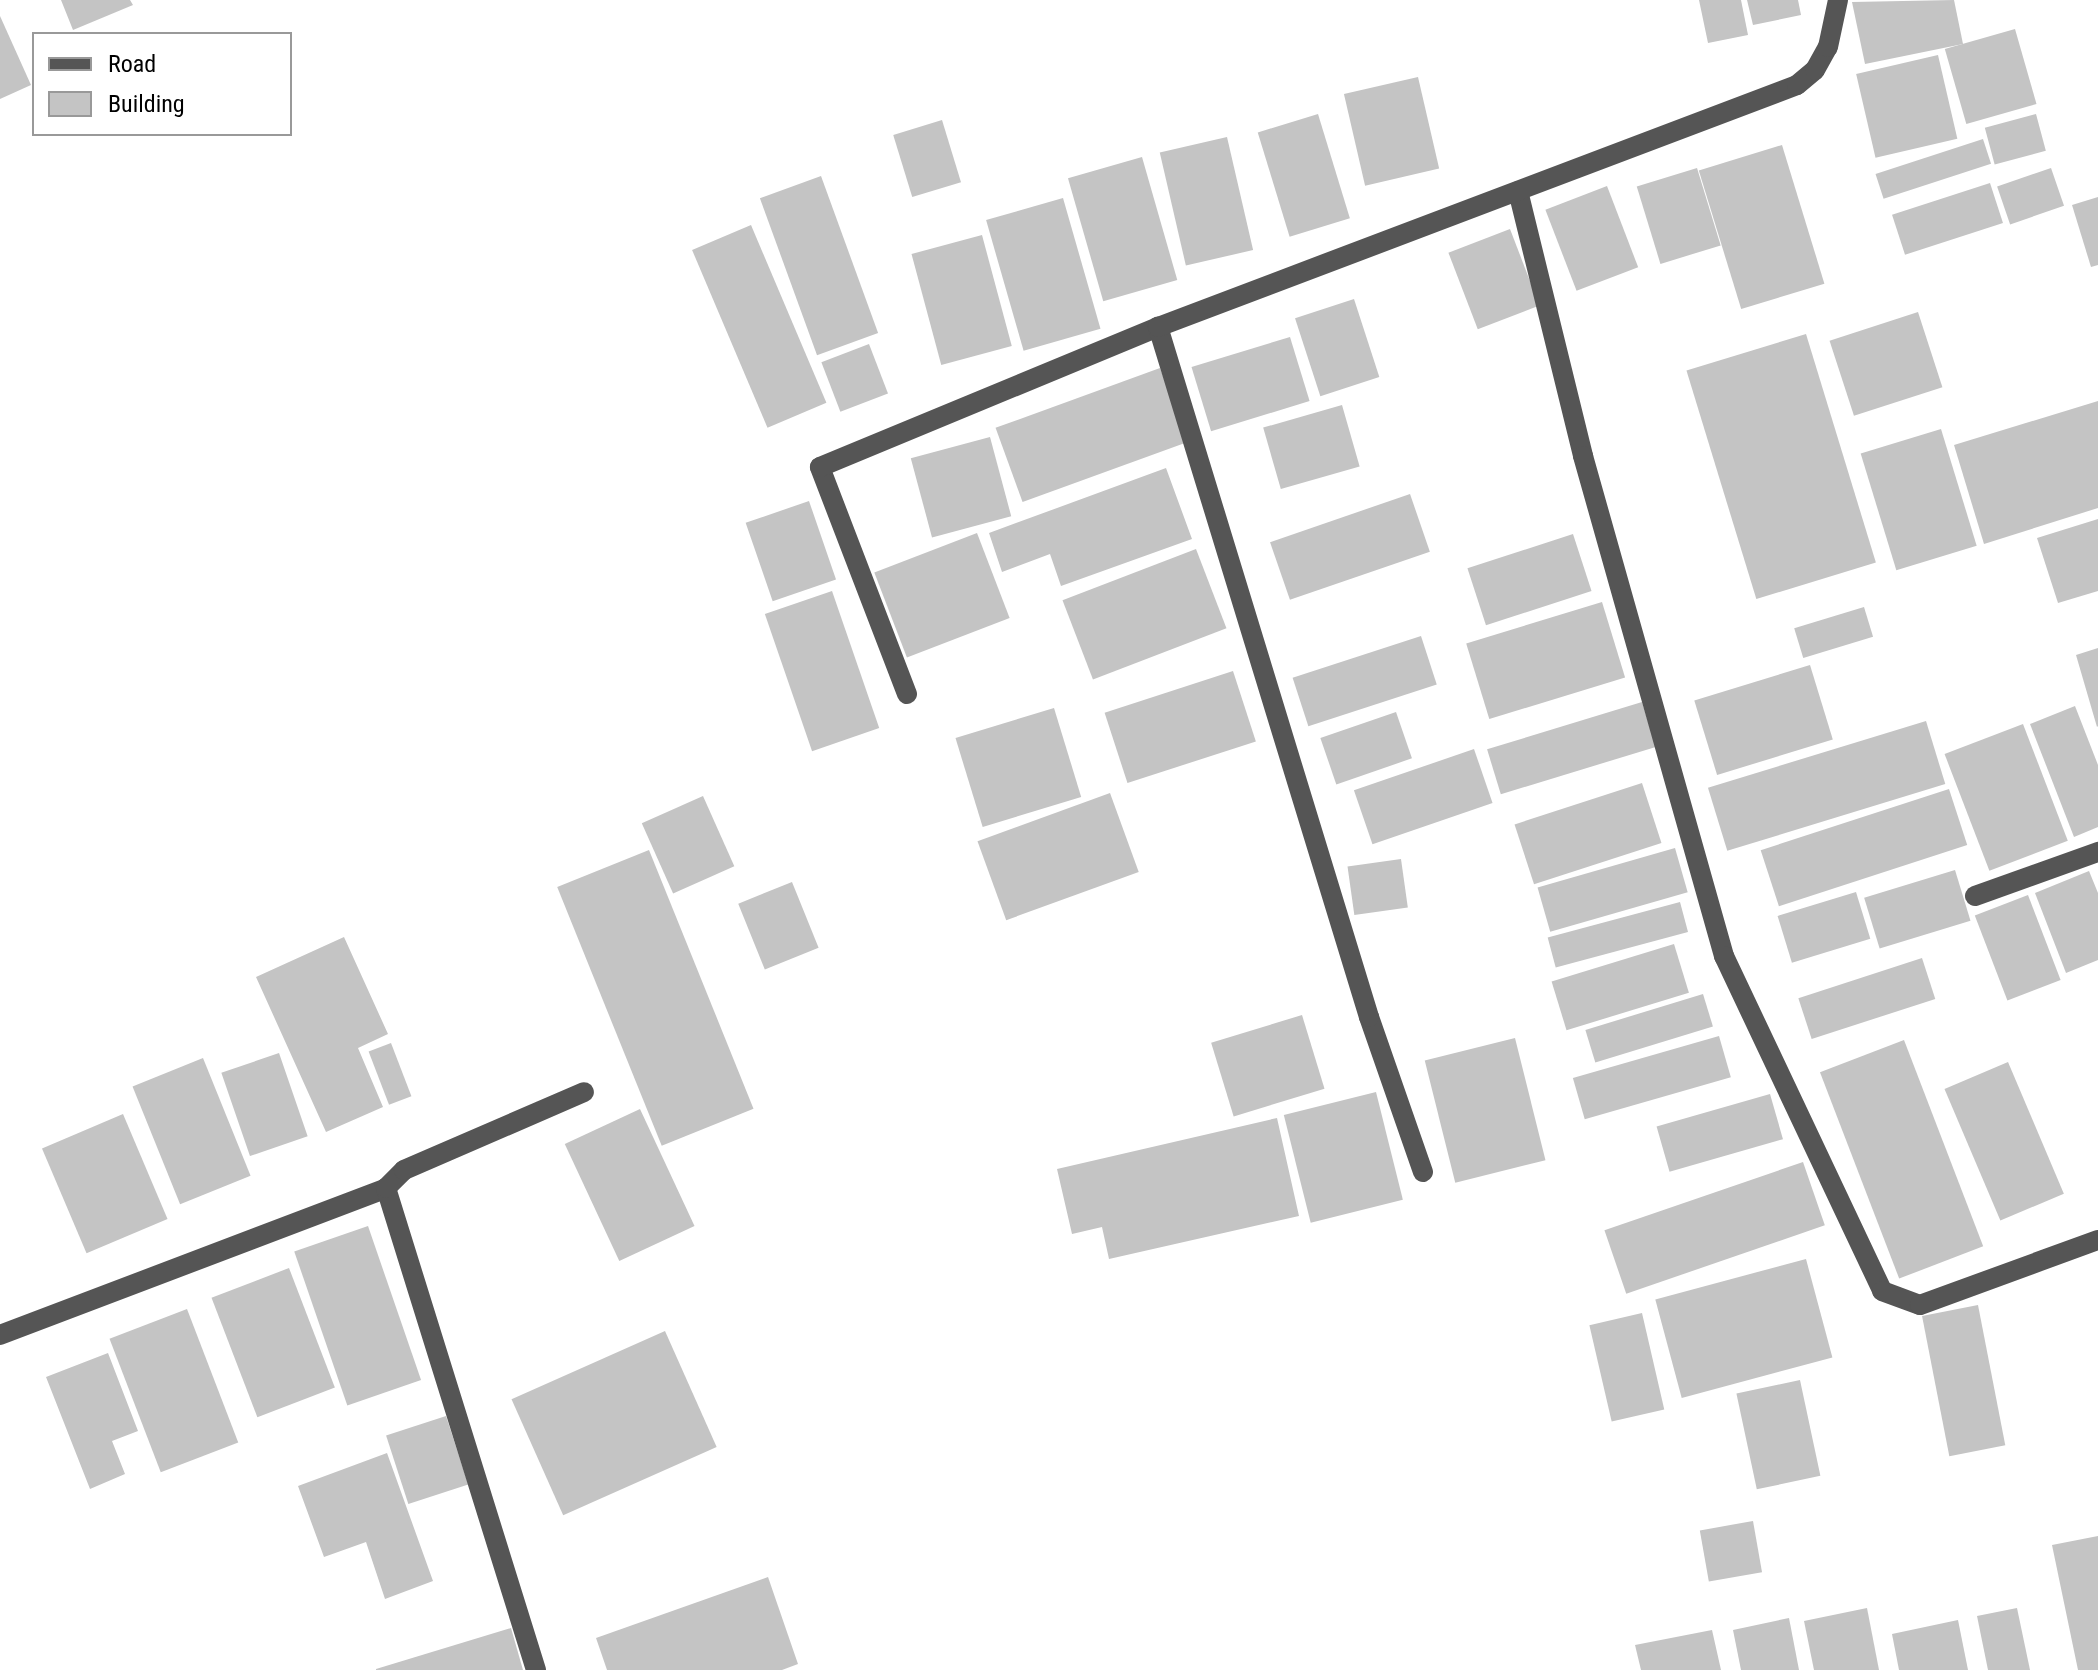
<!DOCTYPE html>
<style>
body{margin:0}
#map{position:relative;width:2098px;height:1670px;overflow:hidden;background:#fff;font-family:"Roboto Condensed",sans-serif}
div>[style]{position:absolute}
.building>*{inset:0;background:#c4c4c4;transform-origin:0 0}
.minor>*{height:20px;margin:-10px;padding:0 10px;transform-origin:10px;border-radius:10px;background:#555}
span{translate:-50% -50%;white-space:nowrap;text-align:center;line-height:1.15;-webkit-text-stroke:6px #fff;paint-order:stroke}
.legend{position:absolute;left:32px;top:32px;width:260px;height:104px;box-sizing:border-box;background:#fff;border:2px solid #999;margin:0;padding:10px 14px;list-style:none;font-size:24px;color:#000}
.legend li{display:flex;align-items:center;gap:16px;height:40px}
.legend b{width:40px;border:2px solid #999}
</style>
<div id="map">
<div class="building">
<div style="clip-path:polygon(61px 0,130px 0,133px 5px,73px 30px)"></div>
<div style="clip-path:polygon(1699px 0,1741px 0,1748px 35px,1708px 43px)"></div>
<div style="clip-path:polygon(1747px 0,1798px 0,1801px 15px,1753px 25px)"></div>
<div style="clip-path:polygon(1954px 0,1963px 44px,1865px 64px,1852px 2px)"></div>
<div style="clip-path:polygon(0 16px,31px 85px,0 99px)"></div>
<div style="left:2015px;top:29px;width:78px;height:73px;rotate:74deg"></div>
<div style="left:1938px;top:55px;width:86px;height:84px;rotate:77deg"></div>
<div style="left:1418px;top:77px;width:94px;height:76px;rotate:77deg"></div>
<div style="left:1318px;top:114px;width:109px;height:63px;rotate:73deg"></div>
<div style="left:2036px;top:114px;width:38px;height:53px;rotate:75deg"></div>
<div style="left:942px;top:120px;width:65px;height:51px;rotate:73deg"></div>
<div style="left:1227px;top:137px;width:116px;height:69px;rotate:77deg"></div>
<div style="left:1983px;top:139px;width:26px;height:113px;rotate:72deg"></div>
<div style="left:1782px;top:145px;width:145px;height:87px;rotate:73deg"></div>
<div style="left:1142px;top:157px;width:128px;height:77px;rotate:74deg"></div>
<div style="left:1697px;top:168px;width:81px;height:63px;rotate:73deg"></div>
<div style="left:2051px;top:168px;width:40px;height:57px;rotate:71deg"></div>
<div style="left:821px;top:176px;width:167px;height:65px;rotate:70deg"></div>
<div style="left:1990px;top:183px;width:42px;height:103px;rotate:72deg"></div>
<div style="left:1607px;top:186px;width:87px;height:66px;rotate:69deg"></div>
<div style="clip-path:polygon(2098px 197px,2098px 265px,2091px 267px,2072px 205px)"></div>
<div style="left:1063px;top:198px;width:136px;height:80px;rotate:74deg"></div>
<div style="left:751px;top:225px;width:193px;height:64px;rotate:67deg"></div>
<div style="left:1510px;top:229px;width:82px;height:66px;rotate:69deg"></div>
<div style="left:982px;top:235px;width:115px;height:73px;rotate:75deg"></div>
<div style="left:1354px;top:299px;width:82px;height:62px;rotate:72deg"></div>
<div style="left:1918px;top:312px;width:79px;height:93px;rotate:72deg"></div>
<div style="left:1806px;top:334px;width:239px;height:125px;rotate:73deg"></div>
<div style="left:1290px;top:337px;width:67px;height:103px;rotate:73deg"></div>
<div style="left:869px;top:344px;width:53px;height:51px;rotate:69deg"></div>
<div style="left:1160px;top:368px;width:79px;height:175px;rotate:70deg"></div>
<div style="clip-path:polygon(2098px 401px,2098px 508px,1984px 544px,1954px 445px)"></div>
<div style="left:1342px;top:405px;width:64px;height:82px;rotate:74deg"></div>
<div style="left:1941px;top:429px;width:122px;height:84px;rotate:73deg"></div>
<div style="left:990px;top:437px;width:82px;height:82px;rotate:75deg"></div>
<div style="clip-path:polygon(1166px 468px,1192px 539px,1061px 586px,1050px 554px,1002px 572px,989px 533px)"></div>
<div style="left:1410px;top:494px;width:61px;height:148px;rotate:71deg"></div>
<div style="left:809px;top:501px;width:83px;height:67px;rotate:71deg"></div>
<div style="clip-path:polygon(2098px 519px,2098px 591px,2058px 603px,2037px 538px)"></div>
<div style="left:977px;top:533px;width:91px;height:110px;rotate:69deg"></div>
<div style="left:1573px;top:534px;width:60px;height:111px;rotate:72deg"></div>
<div style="left:1196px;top:549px;width:85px;height:143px;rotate:69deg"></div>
<div style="left:832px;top:591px;width:145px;height:71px;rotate:71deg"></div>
<div style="left:1602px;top:602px;width:79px;height:142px;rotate:73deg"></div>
<div style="left:1864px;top:607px;width:31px;height:73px;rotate:73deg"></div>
<div style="left:1421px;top:636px;width:51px;height:135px;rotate:72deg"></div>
<div style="clip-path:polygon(2098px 648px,2098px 726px,2097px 727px,2076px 655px)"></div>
<div style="left:1810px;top:665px;width:78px;height:121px;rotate:73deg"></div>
<div style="left:1233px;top:671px;width:74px;height:135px;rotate:72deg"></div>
<div style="left:1642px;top:702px;width:47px;height:162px;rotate:73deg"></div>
<div style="clip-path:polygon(2075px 706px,2098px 765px,2098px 827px,2074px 837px,2030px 724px)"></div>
<div style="left:1054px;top:708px;width:93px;height:103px;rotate:73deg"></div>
<div style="left:1396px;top:712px;width:49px;height:80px;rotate:71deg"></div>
<div style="left:1926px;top:721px;width:66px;height:228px;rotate:73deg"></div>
<div style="left:2023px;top:724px;width:125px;height:84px;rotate:69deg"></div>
<div style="left:1474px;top:749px;width:57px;height:127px;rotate:71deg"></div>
<div style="left:1642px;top:783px;width:63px;height:134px;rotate:72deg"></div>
<div style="left:1949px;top:789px;width:59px;height:198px;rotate:72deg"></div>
<div style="left:1110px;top:793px;width:84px;height:141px;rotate:70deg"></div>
<div style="left:703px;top:796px;width:77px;height:67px;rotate:66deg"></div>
<div style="left:1675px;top:848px;width:46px;height:143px;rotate:74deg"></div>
<div style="left:649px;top:850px;width:279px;height:99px;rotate:68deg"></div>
<div style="left:1401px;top:859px;width:49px;height:54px;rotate:82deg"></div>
<div style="left:1955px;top:870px;width:53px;height:95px;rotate:73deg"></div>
<div style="clip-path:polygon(2089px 871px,2098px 893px,2098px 960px,2066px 973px,2035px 893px)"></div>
<div style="left:792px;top:882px;width:71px;height:58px;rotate:68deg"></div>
<div style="left:1856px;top:892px;width:49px;height:82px;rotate:73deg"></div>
<div style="left:2028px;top:895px;width:91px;height:57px;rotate:69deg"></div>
<div style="left:1680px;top:902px;width:31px;height:137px;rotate:75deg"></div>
<div style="clip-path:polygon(344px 937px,388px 1034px,358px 1048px,383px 1107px,326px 1132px,256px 977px)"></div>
<div style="left:1674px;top:944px;width:51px;height:128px;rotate:73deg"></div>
<div style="left:1922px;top:958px;width:43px;height:130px;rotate:72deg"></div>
<div style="left:1703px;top:994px;width:34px;height:123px;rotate:73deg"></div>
<div style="left:1302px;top:1015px;width:77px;height:95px;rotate:73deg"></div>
<div style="left:1719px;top:1036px;width:43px;height:152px;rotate:74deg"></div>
<div style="left:1515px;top:1038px;width:126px;height:93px;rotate:76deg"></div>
<div style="left:1904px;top:1040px;width:221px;height:90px;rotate:69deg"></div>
<div style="left:391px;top:1043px;width:57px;height:24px;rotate:69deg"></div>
<div style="left:279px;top:1053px;width:88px;height:61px;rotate:71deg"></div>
<div style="left:203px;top:1058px;width:127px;height:76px;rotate:68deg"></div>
<div style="left:2008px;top:1062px;width:143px;height:69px;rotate:67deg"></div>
<div style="left:1376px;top:1092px;width:111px;height:95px;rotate:76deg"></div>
<div style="left:1770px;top:1094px;width:47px;height:118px;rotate:74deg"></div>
<div style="left:640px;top:1109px;width:129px;height:83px;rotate:65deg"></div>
<div style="left:123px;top:1114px;width:114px;height:88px;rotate:67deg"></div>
<div style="clip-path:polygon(1277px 1118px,1299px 1216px,1109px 1259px,1102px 1227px,1072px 1234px,1057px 1169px)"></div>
<div style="left:1803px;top:1162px;width:67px;height:210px;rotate:71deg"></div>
<div style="left:368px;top:1226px;width:163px;height:78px;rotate:71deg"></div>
<div style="left:1806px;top:1259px;width:102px;height:156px;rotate:75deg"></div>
<div style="left:289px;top:1268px;width:128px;height:83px;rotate:69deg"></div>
<div style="left:1978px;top:1305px;width:143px;height:57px;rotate:79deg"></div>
<div style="left:187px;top:1309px;width:143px;height:83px;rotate:69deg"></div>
<div style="left:1642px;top:1313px;width:99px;height:54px;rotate:77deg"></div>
<div style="left:665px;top:1331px;width:127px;height:168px;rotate:66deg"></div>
<div style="clip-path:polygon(108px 1353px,138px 1431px,112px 1441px,125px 1474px,90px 1489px,46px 1377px)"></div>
<div style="left:1800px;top:1380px;width:98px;height:65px;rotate:78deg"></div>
<div style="left:446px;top:1416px;width:72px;height:63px;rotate:72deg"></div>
<div style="clip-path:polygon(387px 1453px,433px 1581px,385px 1599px,366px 1542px,324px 1557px,298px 1486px)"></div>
<div style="left:1753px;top:1521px;width:52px;height:54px;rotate:80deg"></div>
<div style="clip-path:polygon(2098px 1536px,2098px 1670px,2078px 1670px,2052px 1545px)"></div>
<div style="clip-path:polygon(768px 1577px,798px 1664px,782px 1670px,607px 1670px,596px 1638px)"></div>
<div style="clip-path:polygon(1867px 1608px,1879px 1670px,1814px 1670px,1804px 1621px)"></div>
<div style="clip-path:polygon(2017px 1608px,2030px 1670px,1988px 1670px,1977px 1616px)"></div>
<div style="clip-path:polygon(1789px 1618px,1799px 1670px,1741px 1670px,1733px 1630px)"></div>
<div style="clip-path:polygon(1958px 1620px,1968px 1670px,1899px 1670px,1892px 1634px)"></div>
<div style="clip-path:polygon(511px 1628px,523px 1670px,376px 1670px,376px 1669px)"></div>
<div style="clip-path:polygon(1712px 1630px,1721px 1670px,1641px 1670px,1635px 1645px)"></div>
</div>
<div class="minor">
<div style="left:1518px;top:191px;width:273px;rotate:76.2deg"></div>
<div style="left:1583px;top:456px;width:520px;rotate:74.25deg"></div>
<div style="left:1724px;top:956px;width:370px;rotate:64.7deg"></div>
<div style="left:1882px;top:1291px;width:40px;rotate:20.2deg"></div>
<div style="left:1920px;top:1305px;width:189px;rotate:-20.1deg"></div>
<div style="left:907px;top:694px;width:243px;rotate:-111deg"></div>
<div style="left:820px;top:467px;width:366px;rotate:-22.5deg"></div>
<div style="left:1975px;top:896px;width:131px;rotate:-19.7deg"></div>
<div style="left:1423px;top:1172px;width:164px;rotate:-109.2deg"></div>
<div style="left:1369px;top:1017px;width:722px;rotate:-107deg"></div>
<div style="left:1158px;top:327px;width:683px;rotate:-20.74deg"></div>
<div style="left:1797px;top:85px;width:23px;rotate:-40deg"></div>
<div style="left:1815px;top:70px;width:26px;rotate:-61deg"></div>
<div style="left:1828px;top:47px;width:48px;rotate:-78deg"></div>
<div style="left:0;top:1335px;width:413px;rotate:-20.8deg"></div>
<div style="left:536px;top:1670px;width:505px;rotate:-107.29deg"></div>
<div style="left:386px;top:1188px;width:25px;rotate:-45deg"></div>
<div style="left:404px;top:1170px;width:196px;rotate:-23.4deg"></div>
</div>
<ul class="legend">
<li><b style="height:10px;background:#555"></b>Road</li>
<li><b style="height:22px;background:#c4c4c4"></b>Building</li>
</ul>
</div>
